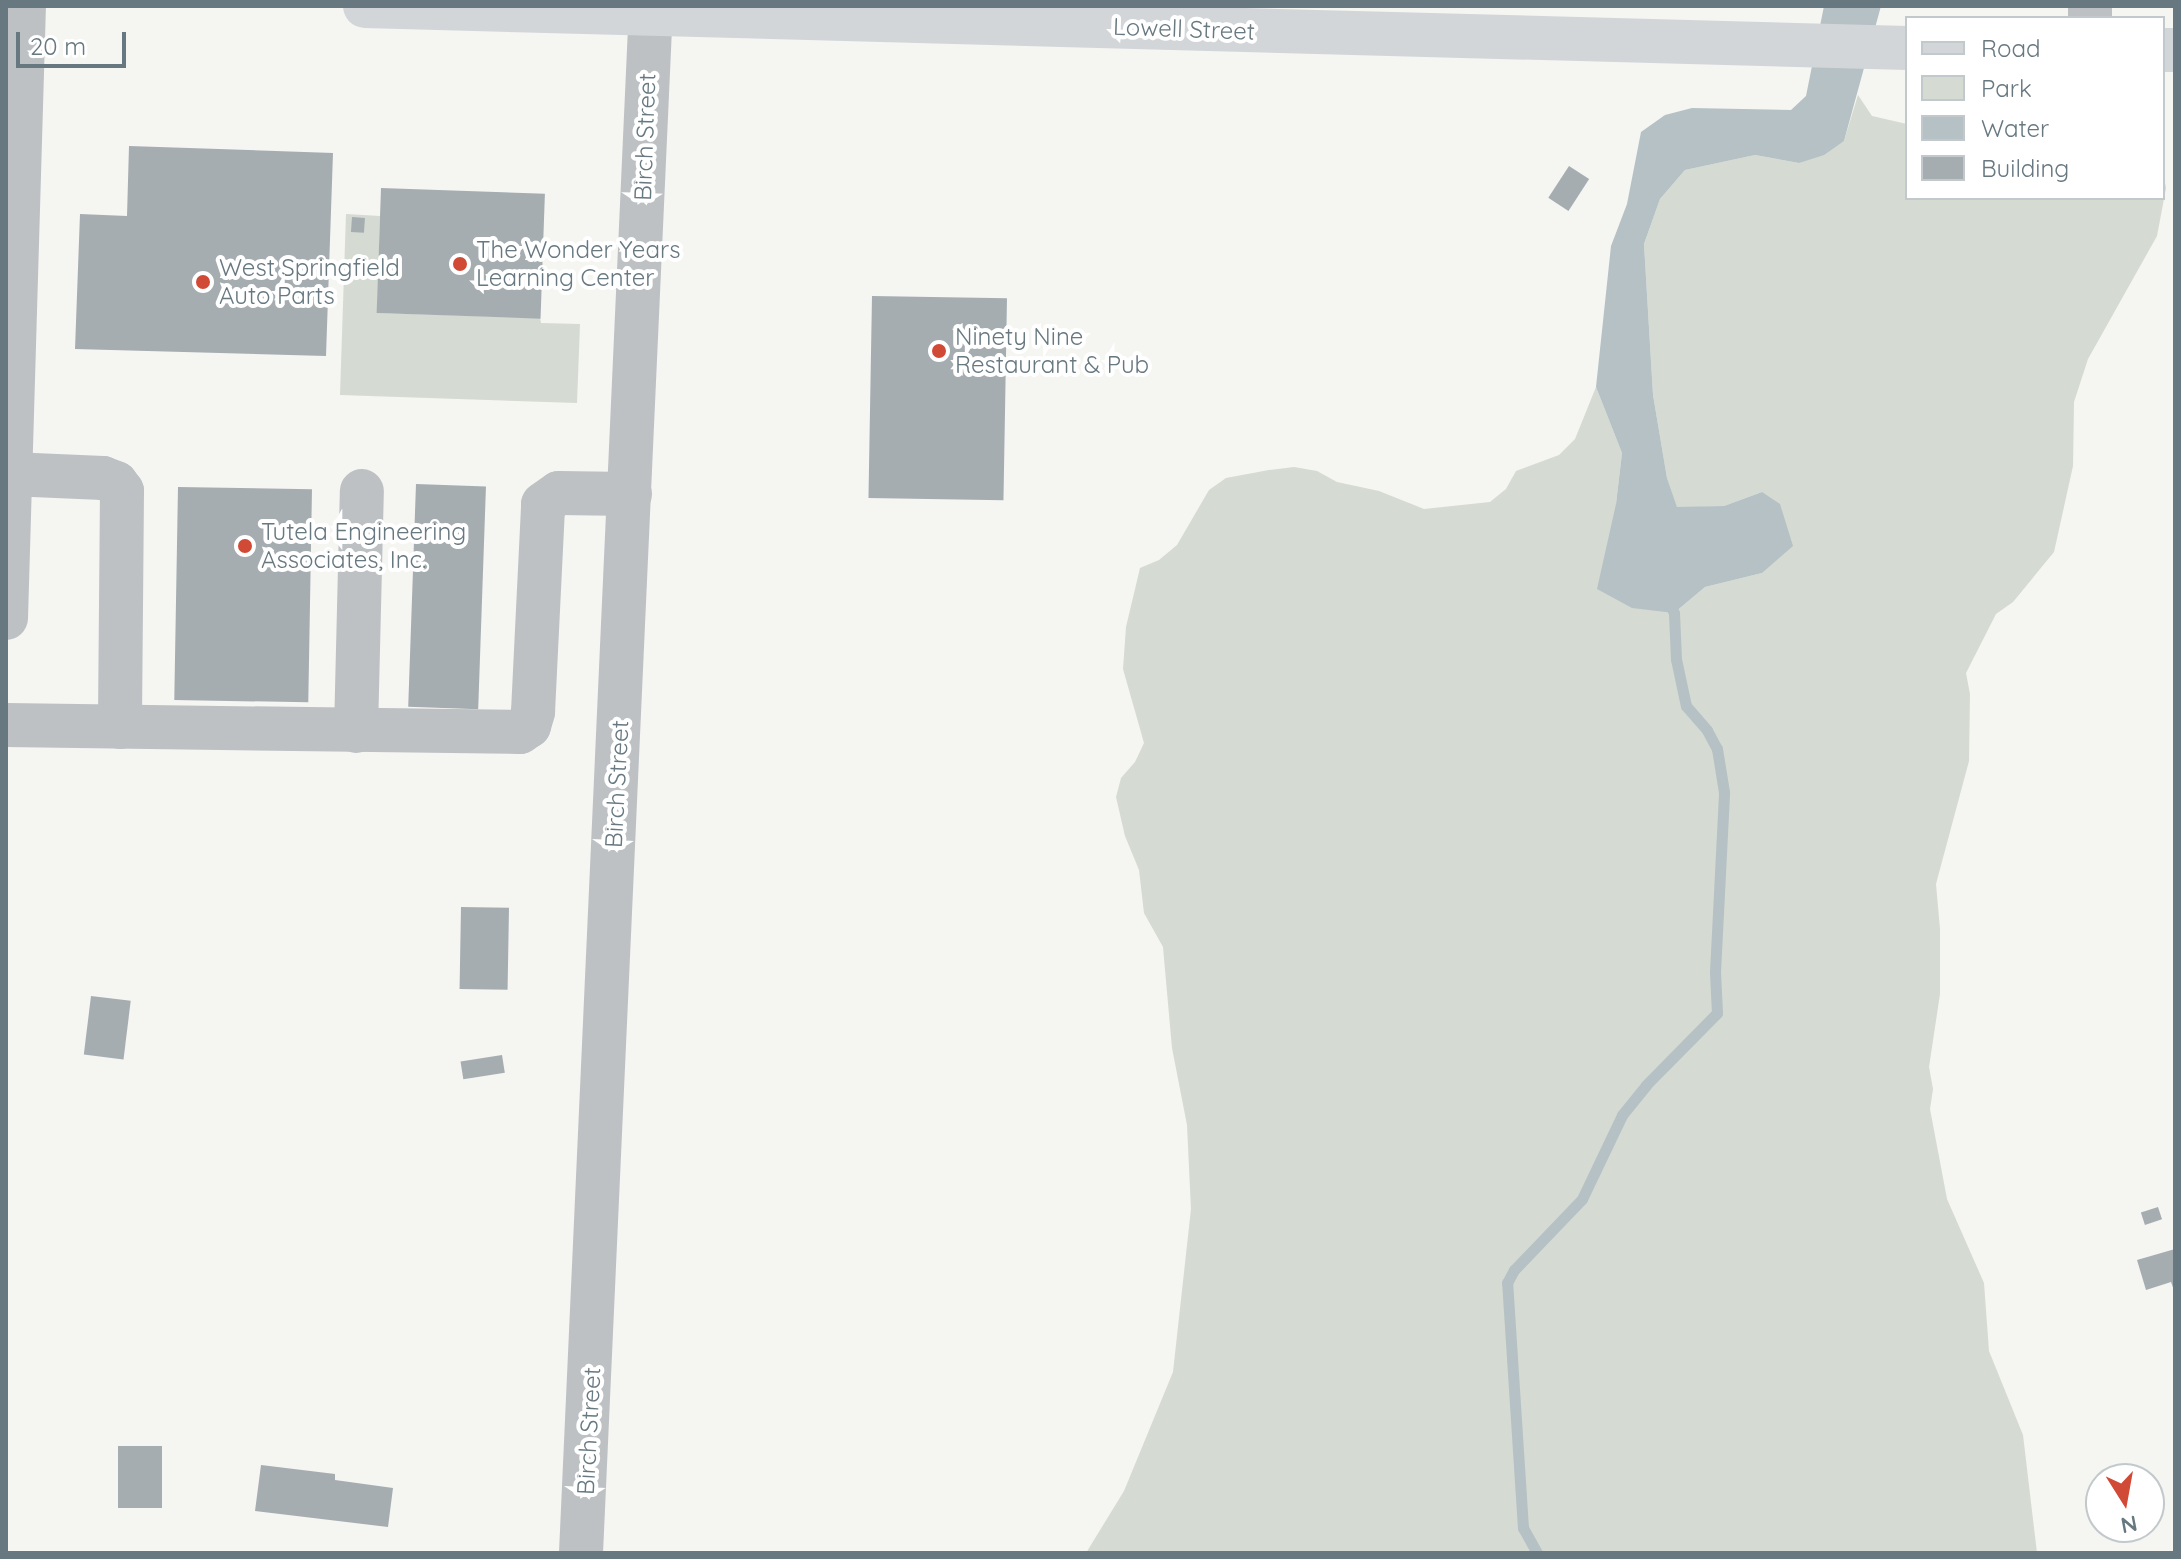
<!DOCTYPE html>
<style>
body{margin:0}
#map{position:relative;width:2181px;height:1559px;overflow:hidden;background:#f5f5f2;font-family:Quicksand,sans-serif}
div>[style]{position:absolute}
.green>*{inset:0;background:#d5dad2}
.water>*{inset:0;background:#b5c1c4}
.stream>*{height:11px;margin:-5.5px;padding:0 5.5px;transform-origin:5.5px;border-radius:5.5px;background:#b5c1c4}
.building>*{inset:0;background:#a5adb1;transform-origin:0 0}
.minor>*{height:44px;margin:-22px;padding:0 22px;transform-origin:22px;border-radius:22px;background:#bdc1c4}
.major>*{height:44px;margin:-22px;padding:0 22px;transform-origin:22px;border-radius:22px;background:#d2d6d9}
.dots>*{width:22px;height:22px;translate:-50% -50%;box-sizing:border-box;border:4px solid #fff;border-radius:50%}
span{translate:-50% -50%;white-space:nowrap;text-align:center;line-height:1.15;-webkit-text-stroke:8px #fff;paint-order:stroke}
.street-label{font-size:24px;color:#677880}
.poi-label{font-size:24px;color:#677880}
.left{translate:0 -50%;text-align:left}
.frame{position:absolute;inset:0;border:8px solid #677880;pointer-events:none}
.legend{position:absolute;left:1905px;top:16px;width:260px;height:184px;box-sizing:border-box;background:#fff;border:2px solid #c2c9cc;margin:0;padding:10px 14px;list-style:none;font-size:24px;color:#677880}
.legend li{display:flex;align-items:center;gap:16px;height:40px}
.legend b{width:40px;border:2px solid #c2c9cc}
.north{position:absolute;left:2085px;top:1463px;width:80px;height:80px;box-sizing:border-box;background:#fff;border:2px solid #c2c9cc;border-radius:50%;rotate:169deg;font-size:22px;font-weight:700;line-height:32px;text-align:center;color:#677880}
.north::after{content:'';display:block;margin:auto;width:28px;height:36px;background:#d14a36;clip-path:polygon(50% 0,100% 100%,50% 72%,0 100%)}
.scale{position:absolute;left:16px;top:32px;width:110px;height:36px;box-sizing:border-box;border:4px solid #677880;border-top:0;padding-left:10px;font-size:24px;line-height:28px;white-space:nowrap;color:#677880;-webkit-text-stroke:6px #fff;paint-order:stroke}
</style>
<div id="map">
<div class="green">
<div style="clip-path:polygon(1858px 95px,1872px 116px,1907px 124px,1907px 198px,2163px 198px,2163px 172px,2166px 188px,2157px 236px,2088px 359px,2074px 402px,2073px 466px,2054px 552px,2013px 602px,1996px 614px,1966px 673px,1970px 694px,1969px 761px,1936px 884px,1940px 929px,1940px 994px,1929px 1067px,1933px 1089px,1930px 1109px,1947px 1199px,1984px 1283px,1989px 1351px,2023px 1435px,2037px 1553px,1086px 1553px,1124px 1491px,1173px 1372px,1191px 1209px,1187px 1125px,1172px 1048px,1163px 947px,1144px 913px,1139px 870px,1125px 836px,1116px 797px,1121px 778px,1135px 762px,1144px 743px,1123px 669px,1126px 627px,1140px 568px,1159px 560px,1177px 545px,1209px 490px,1226px 478px,1269px 470px,1294px 467px,1317px 471px,1337px 482px,1379px 491px,1424px 509px,1490px 502px,1506px 489px,1516px 471px,1559px 455px,1575px 439px,1596px 387px,1622px 453px,1616px 504px,1674px 613px,1705px 587px,1762px 573px,1762px 492px,1724px 506px,1677px 508px,1667px 478px,1653px 395px,1644px 244px,1660px 199px,1685px 170px,1755px 155px,1799px 163px,1844px 141px)"></div>
<div style="clip-path:polygon(346px 214px,380px 216px,377px 313px,540px 318px,541px 323px,580px 324px,577px 403px,340px 395px)"></div>
</div>
<div class="water">
<div style="clip-path:polygon(1824px 6px,1881px 6px,1844px 141px,1824px 155px,1799px 163px,1755px 155px,1685px 170px,1660px 199px,1644px 244px,1653px 395px,1667px 478px,1677px 507px,1724px 506px,1762px 492px,1780px 504px,1793px 546px,1762px 573px,1705px 587px,1674px 613px,1632px 608px,1597px 589px,1616px 504px,1622px 453px,1596px 387px,1611px 246px,1627px 204px,1641px 132px,1665px 115px,1692px 108px,1791px 110px,1806px 96px)"></div>
</div>
<div class="stream">
<div style="left:1537px;top:1553px;width:29px;rotate:-119deg"></div>
<div style="left:1523px;top:1528px;width:246px;rotate:-93.7deg"></div>
<div style="left:1507px;top:1283px;width:15px;rotate:-62deg"></div>
<div style="left:1514px;top:1270px;width:98px;rotate:-46.2deg"></div>
<div style="left:1582px;top:1199px;width:93px;rotate:-64.5deg"></div>
<div style="left:1622px;top:1115px;width:38px;rotate:-51deg"></div>
<div style="left:1646px;top:1085px;width:101px;rotate:-45.4deg"></div>
<div style="left:1717px;top:1013px;width:41px;rotate:-92.8deg"></div>
<div style="left:1715px;top:972px;width:180px;rotate:-87.1deg"></div>
<div style="left:1724px;top:792px;width:44px;rotate:-99.2deg"></div>
<div style="left:1717px;top:749px;width:21px;rotate:-118deg"></div>
<div style="left:1707px;top:730px;width:32px;rotate:-131deg"></div>
<div style="left:1686px;top:706px;width:48px;rotate:-102deg"></div>
<div style="left:1676px;top:659px;width:46px;rotate:-92.5deg"></div>
<div style="left:1674px;top:613px;width:14px;rotate:-115deg"></div>
</div>
<div class="building">
<div style="clip-path:polygon(129px 146px,333px 153px,326px 356px,75px 349px,80px 214px,127px 216px)"></div>
<div style="left:1569px;top:166px;width:24px;height:38px;rotate:33deg"></div>
<div style="left:381px;top:188px;width:164px;height:125px;rotate:2deg"></div>
<div style="left:352px;top:217px;width:13px;height:15px;rotate:4deg"></div>
<div style="left:872px;top:296px;width:135px;height:202px;rotate:1deg"></div>
<div style="left:416px;top:484px;width:70px;height:223px;rotate:2deg"></div>
<div style="left:178px;top:487px;width:134px;height:213px;rotate:1deg"></div>
<div style="left:461px;top:907px;width:48px;height:82px;rotate:1deg"></div>
<div style="left:91px;top:996px;width:40px;height:59px;rotate:7deg"></div>
<div style="left:502px;top:1055px;width:18px;height:42px;rotate:81deg"></div>
<div style="left:2158px;top:1207px;width:13px;height:18px;rotate:72deg"></div>
<div style="clip-path:polygon(2175px 1249px,2175px 1293px,2171px 1282px,2146px 1290px,2137px 1260px)"></div>
<div style="left:118px;top:1446px;width:44px;height:62px"></div>
<div style="clip-path:polygon(261px 1465px,335px 1474px,335px 1480px,393px 1488px,388px 1527px,255px 1511px)"></div>
</div>
<div class="minor">
<div style="left:2090px;top:6px;width:12px;rotate:90deg"></div>
<div style="left:10px;top:474px;width:93px;rotate:2.5deg"></div>
<div style="left:103px;top:478px;width:14px;rotate:21deg"></div>
<div style="left:116px;top:483px;width:10px;rotate:53deg"></div>
<div style="left:122px;top:491px;width:236px;rotate:90.5deg"></div>
<div style="left:6px;top:618px;width:612px;rotate:-88.32deg"></div>
<div style="left:6px;top:725px;width:514px;rotate:0.78deg"></div>
<div style="left:520px;top:732px;width:11px;rotate:-34deg"></div>
<div style="left:529px;top:726px;width:15px;rotate:-74deg"></div>
<div style="left:533px;top:712px;width:208px;rotate:-87.2deg"></div>
<div style="left:543px;top:504px;width:19px;rotate:-35deg"></div>
<div style="left:559px;top:493px;width:71px;rotate:0.8deg"></div>
<div style="left:356px;top:731px;width:240px;rotate:-88.6deg"></div>
<div style="left:581px;top:1553px;width:1549px;rotate:-87.41deg"></div>
</div>
<div class="major">
<div style="left:365px;top:6px;width:1543px;rotate:1.56deg"></div>
<div style="left:2163px;top:50px;width:12px"></div>
</div>
<div class="dots">
<div style="left:460px;top:264px;background:#d14a36"></div>
<div style="left:203px;top:282px;background:#d14a36"></div>
<div style="left:939px;top:351px;background:#d14a36"></div>
<div style="left:245px;top:546px;background:#d14a36"></div>
</div>
<div class="street-label">
<span style="left:1184px;top:29px;rotate:2deg">Lowell Street</span>
<span style="left:645px;top:137px;rotate:-88deg">Birch Street</span>
<span style="left:617px;top:784px;rotate:-87deg">Birch Street</span>
<span style="left:589px;top:1431px;rotate:-87deg">Birch Street</span>
</div>
<div class="poi-label">
<span class="left" style="left:476px;top:264px">The Wonder Years<br>Learning Center</span>
<span class="left" style="left:219px;top:282px">West Springfield<br>Auto Parts</span>
<span class="left" style="left:955px;top:351px">Ninety Nine<br>Restaurant &amp; Pub</span>
<span class="left" style="left:261px;top:546px">Tutela Engineering<br>Associates, Inc.</span>
</div>
<div class="frame"></div>
<ul class="legend">
<li><b style="height:10px;background:#d2d6d9"></b>Road</li>
<li><b style="height:22px;background:#d5dad2"></b>Park</li>
<li><b style="height:22px;background:#b5c1c4"></b>Water</li>
<li><b style="height:22px;background:#a5adb1"></b>Building</li>
</ul>
<div class="north">N</div>
<div class="scale">20 m</div>
</div>
